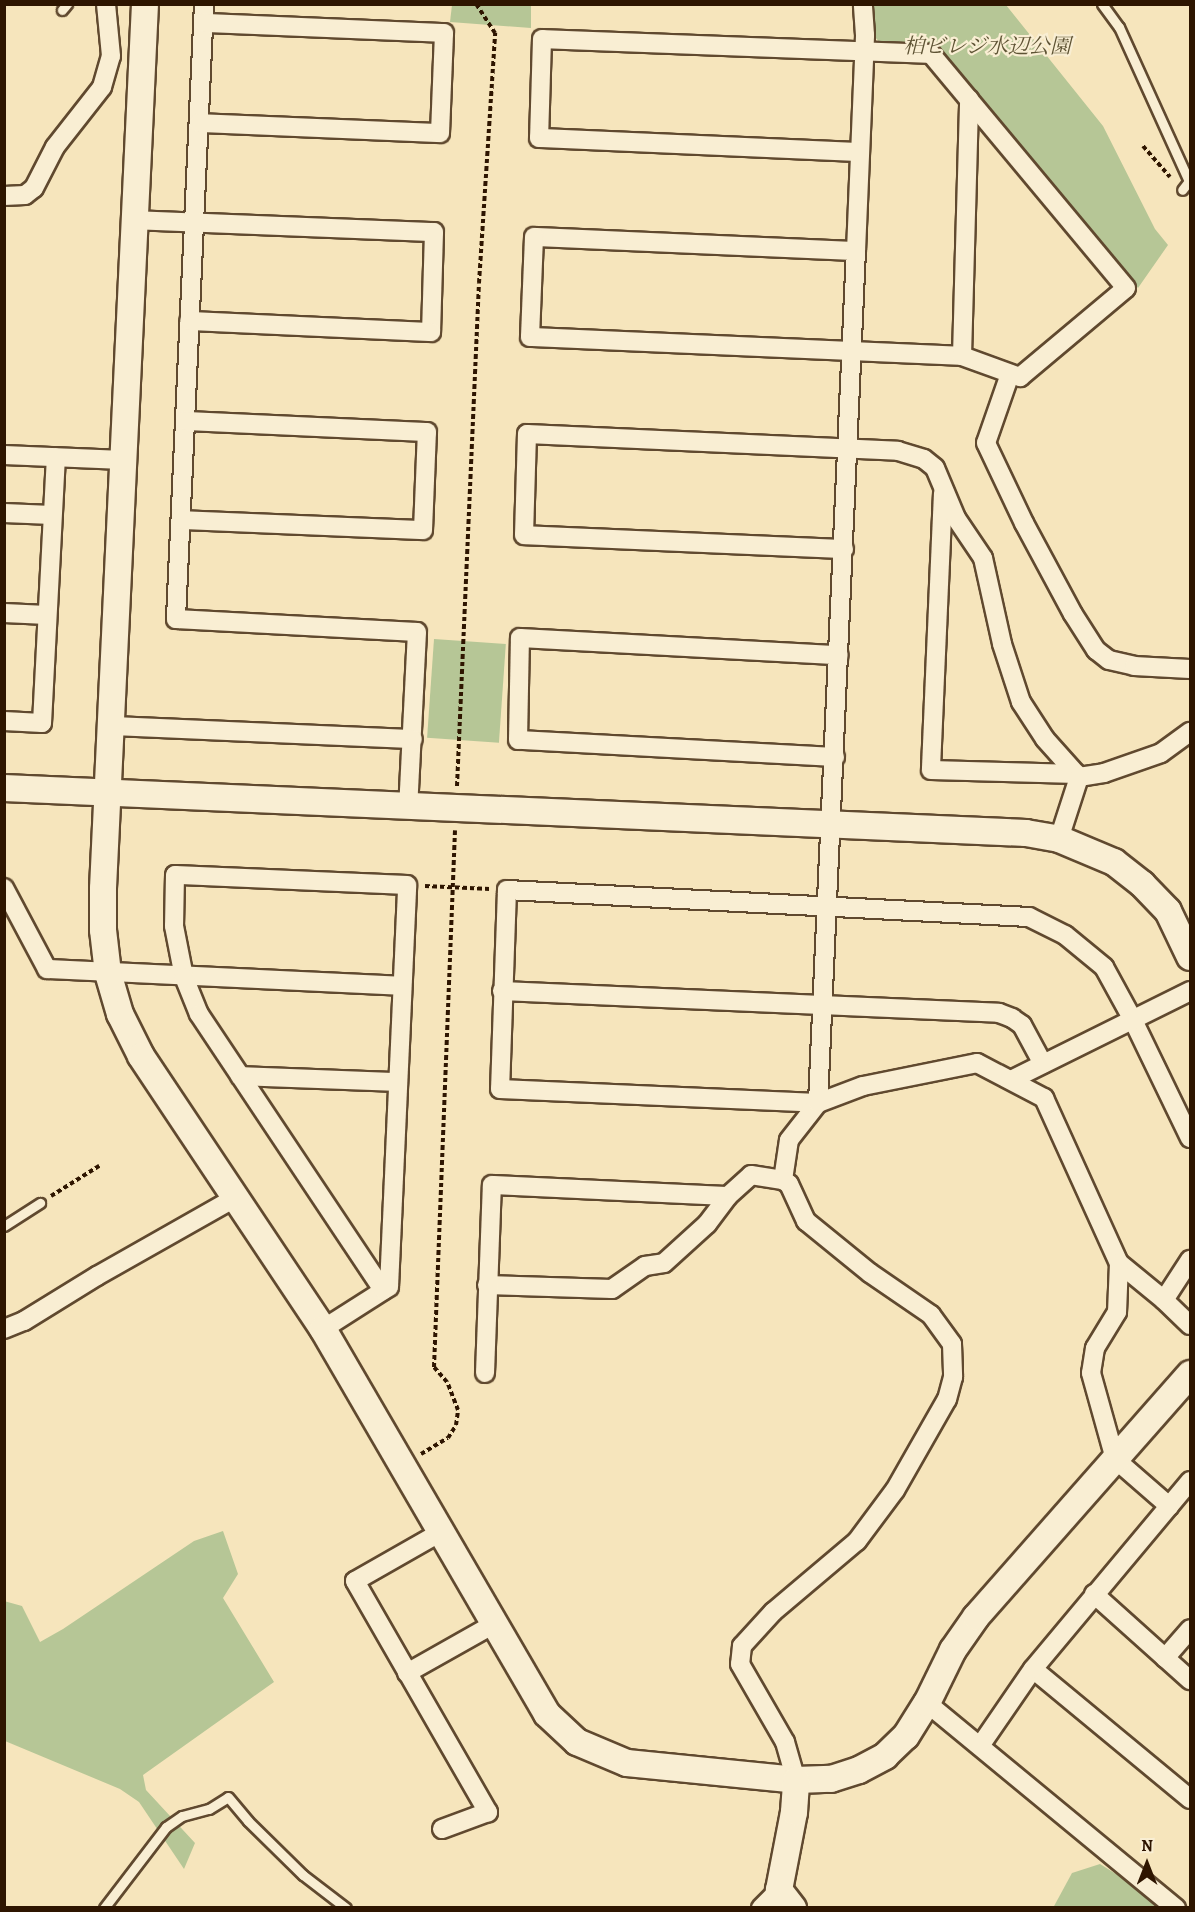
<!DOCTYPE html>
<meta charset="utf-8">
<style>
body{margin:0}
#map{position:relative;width:1195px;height:1912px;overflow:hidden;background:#f6e5bc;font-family:Alegreya,"Noto Serif JP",serif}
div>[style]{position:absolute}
.green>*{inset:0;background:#b6c696;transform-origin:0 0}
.path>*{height:4px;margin-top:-2px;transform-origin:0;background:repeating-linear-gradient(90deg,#2e1500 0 4.5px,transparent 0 7.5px)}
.roads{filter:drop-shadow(2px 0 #60492f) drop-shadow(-2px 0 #60492f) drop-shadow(0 2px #60492f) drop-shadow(0 -2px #60492f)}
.lane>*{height:9px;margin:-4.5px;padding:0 4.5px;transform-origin:4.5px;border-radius:4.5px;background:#f9eed3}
.street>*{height:18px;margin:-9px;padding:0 9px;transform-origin:9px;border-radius:9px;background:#f9eed3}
.secondary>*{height:26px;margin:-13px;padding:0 13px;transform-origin:13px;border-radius:13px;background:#f9eed3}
span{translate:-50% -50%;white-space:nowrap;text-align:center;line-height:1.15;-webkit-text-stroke:4.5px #f9eed3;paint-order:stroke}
.park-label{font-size:21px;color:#5e5334;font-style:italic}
.frame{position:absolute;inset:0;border:6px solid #2e1500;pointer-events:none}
.north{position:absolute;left:1117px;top:1834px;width:60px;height:60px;-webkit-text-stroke:4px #f9eed3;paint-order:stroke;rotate:0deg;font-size:16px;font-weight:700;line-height:24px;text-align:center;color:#2e1500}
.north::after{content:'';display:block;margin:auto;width:21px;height:27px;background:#2e1500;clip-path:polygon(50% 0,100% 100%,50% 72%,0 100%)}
</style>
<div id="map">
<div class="green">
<div style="clip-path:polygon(452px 5px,531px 5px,531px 28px,450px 22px)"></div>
<div style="clip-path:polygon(874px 5px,1006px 5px,1103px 126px,1155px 229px,1168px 245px,1138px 288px,935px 47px,881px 44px,875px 37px)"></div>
<div style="left:434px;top:639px;width:72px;height:99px;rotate:4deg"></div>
<div style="clip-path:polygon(223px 1531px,238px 1574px,223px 1598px,274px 1682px,143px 1775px,146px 1790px,195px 1843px,184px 1869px,139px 1802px,120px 1789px,5px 1741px,4px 1601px,22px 1606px,40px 1642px,63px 1629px,194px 1541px)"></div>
<div style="clip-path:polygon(1100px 1864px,1169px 1907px,1053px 1908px,1072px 1873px)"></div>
</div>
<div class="path">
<div style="left:1143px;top:146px;width:41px;rotate:48.9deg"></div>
<div style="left:457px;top:786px;width:503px;rotate:-87.5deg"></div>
<div style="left:479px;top:283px;width:251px;rotate:-86.3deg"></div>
<div style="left:495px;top:33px;width:35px;rotate:-123deg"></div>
<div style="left:425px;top:886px;width:65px;rotate:2.6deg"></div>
<div style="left:51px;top:1196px;width:57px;rotate:-32deg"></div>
<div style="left:421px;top:1454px;width:31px;rotate:-31deg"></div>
<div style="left:448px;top:1438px;width:15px;rotate:-58deg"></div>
<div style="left:456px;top:1425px;width:15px;rotate:-82deg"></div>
<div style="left:458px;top:1410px;width:30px;rotate:-111deg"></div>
<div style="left:447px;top:1382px;width:20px;rotate:-131deg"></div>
<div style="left:434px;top:1367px;width:537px;rotate:-87.76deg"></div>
</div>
<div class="roads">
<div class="lane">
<div style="left:1102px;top:4px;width:29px;rotate:54deg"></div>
<div style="left:1119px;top:27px;width:169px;rotate:65.6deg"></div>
<div style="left:1189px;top:181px;width:11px;rotate:128deg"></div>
<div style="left:62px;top:10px;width:8px;rotate:-50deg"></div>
<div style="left:4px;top:1226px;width:43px;rotate:-32.6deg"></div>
<div style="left:104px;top:1908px;width:102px;rotate:-52.6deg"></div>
<div style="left:166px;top:1827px;width:19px;rotate:-35deg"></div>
<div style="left:182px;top:1816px;width:28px;rotate:-15deg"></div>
<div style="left:209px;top:1809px;width:22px;rotate:-32deg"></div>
<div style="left:228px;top:1797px;width:31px;rotate:50deg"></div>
<div style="left:248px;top:1821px;width:77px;rotate:44.5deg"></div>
<div style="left:303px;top:1875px;width:54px;rotate:37.5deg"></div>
</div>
<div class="street">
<div style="left:204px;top:4px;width:616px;rotate:92.61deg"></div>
<div style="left:176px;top:619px;width:241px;rotate:3.1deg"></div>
<div style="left:417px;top:632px;width:175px;rotate:92.9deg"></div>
<div style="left:199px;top:123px;width:241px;rotate:2.4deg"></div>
<div style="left:440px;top:133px;width:100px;rotate:-87.7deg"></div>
<div style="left:444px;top:33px;width:240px;rotate:-177.6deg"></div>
<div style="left:4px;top:196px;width:21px;rotate:-3deg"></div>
<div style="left:25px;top:195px;width:11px;rotate:-38deg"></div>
<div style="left:34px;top:188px;width:46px;rotate:-62.9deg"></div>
<div style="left:55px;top:147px;width:76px;rotate:-51.9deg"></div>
<div style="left:102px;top:87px;width:32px;rotate:-74deg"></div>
<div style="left:111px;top:56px;width:52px;rotate:-95.5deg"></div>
<div style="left:134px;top:220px;width:300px;rotate:2.3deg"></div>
<div style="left:434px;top:232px;width:100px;rotate:91.7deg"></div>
<div style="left:431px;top:332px;width:242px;rotate:-177.4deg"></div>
<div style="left:856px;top:251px;width:322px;rotate:-177.5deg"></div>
<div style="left:534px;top:237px;width:100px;rotate:92.3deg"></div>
<div style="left:530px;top:337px;width:432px;rotate:2.5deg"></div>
<div style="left:962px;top:356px;width:62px;rotate:19.9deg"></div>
<div style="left:1020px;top:377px;width:138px;rotate:-40deg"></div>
<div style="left:1126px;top:288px;width:305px;rotate:-129.8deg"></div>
<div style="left:931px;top:54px;width:389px;rotate:-177.8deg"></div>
<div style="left:542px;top:39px;width:99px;rotate:91.7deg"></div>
<div style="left:539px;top:138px;width:321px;rotate:2.5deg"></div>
<div style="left:962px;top:356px;width:257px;rotate:-88.4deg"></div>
<div style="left:1010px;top:374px;width:73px;rotate:109.2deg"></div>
<div style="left:986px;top:443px;width:89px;rotate:64.6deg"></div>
<div style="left:1024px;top:523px;width:103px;rotate:61.7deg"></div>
<div style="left:1073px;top:614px;width:43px;rotate:57.4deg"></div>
<div style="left:1096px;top:650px;width:16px;rotate:38deg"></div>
<div style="left:1109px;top:660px;width:26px;rotate:13deg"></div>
<div style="left:1134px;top:666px;width:56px;rotate:3.1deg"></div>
<div style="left:4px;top:455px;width:119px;rotate:2.4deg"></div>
<div style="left:943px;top:493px;width:277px;rotate:92.5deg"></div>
<div style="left:931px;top:770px;width:146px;rotate:1.6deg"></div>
<div style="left:4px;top:513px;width:48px;rotate:2.4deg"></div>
<div style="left:181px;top:520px;width:242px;rotate:2.4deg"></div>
<div style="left:423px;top:530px;width:98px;rotate:-87.7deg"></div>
<div style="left:427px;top:432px;width:242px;rotate:-177.4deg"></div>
<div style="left:844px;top:549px;width:320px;rotate:-177.5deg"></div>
<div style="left:524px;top:535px;width:101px;rotate:-88.3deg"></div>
<div style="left:527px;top:434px;width:371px;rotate:2.6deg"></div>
<div style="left:898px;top:451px;width:27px;rotate:17deg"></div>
<div style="left:924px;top:459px;width:14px;rotate:39deg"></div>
<div style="left:935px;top:468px;width:54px;rotate:67.2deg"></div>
<div style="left:956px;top:518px;width:48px;rotate:56deg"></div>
<div style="left:983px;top:558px;width:88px;rotate:77.5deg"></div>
<div style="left:1002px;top:644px;width:61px;rotate:71.9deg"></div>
<div style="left:1021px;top:702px;width:44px;rotate:57deg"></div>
<div style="left:1045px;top:739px;width:51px;rotate:48.2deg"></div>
<div style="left:4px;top:613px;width:43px;rotate:2.7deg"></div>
<div style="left:4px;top:721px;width:38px;rotate:3deg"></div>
<div style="left:42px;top:723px;width:266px;rotate:-87deg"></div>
<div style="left:111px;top:726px;width:302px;rotate:2.5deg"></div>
<div style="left:835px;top:757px;width:317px;rotate:-176.9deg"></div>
<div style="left:518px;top:740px;width:102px;rotate:-88.9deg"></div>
<div style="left:520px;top:638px;width:319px;rotate:3.1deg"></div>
<div style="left:1079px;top:777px;width:25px;rotate:-9deg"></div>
<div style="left:1104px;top:773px;width:60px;rotate:-19.3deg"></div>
<div style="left:1161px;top:753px;width:36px;rotate:-36deg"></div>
<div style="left:1059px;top:839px;width:65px;rotate:-72.1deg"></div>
<div style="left:4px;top:888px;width:92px;rotate:62deg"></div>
<div style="left:47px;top:969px;width:355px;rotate:2.7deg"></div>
<div style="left:502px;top:991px;width:497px;rotate:2.5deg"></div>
<div style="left:999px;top:1013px;width:14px;rotate:21deg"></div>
<div style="left:1012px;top:1018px;width:12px;rotate:35deg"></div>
<div style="left:1022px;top:1025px;width:44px;rotate:61.7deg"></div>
<div style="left:240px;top:1076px;width:157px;rotate:2.2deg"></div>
<div style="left:1011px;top:1080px;width:200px;rotate:-26.4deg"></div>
<div style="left:1190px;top:1138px;width:131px;rotate:-115.8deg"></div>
<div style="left:1133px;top:1020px;width:60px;rotate:-118.7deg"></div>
<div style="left:1104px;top:967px;width:50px;rotate:-140.6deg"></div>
<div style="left:1065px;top:935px;width:40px;rotate:-153.4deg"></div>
<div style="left:1029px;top:917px;width:523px;rotate:-177.04deg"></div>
<div style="left:507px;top:890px;width:199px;rotate:92deg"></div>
<div style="left:500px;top:1089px;width:318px;rotate:2.5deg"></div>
<div style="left:818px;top:1103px;width:48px;rotate:-20.7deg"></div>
<div style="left:863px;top:1086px;width:116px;rotate:-11.4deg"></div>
<div style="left:977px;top:1063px;width:76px;rotate:27.6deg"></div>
<div style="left:1044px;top:1098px;width:181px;rotate:65.6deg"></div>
<div style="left:1119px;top:1263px;width:58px;rotate:39.4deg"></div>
<div style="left:1164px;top:1300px;width:36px;rotate:44deg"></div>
<div style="left:783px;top:1180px;width:40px;rotate:-81.5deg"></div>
<div style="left:789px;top:1140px;width:47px;rotate:-51.9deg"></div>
<div style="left:818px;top:1103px;width:853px;rotate:-87.45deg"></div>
<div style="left:856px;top:251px;width:216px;rotate:-87.6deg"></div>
<div style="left:865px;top:35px;width:31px;rotate:-94deg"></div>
<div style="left:1119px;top:1263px;width:49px;rotate:92.3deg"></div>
<div style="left:1117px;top:1312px;width:42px;rotate:121.4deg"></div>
<div style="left:1095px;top:1348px;width:25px;rotate:99deg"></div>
<div style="left:1091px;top:1373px;width:89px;rotate:74.4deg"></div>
<div style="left:1115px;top:1459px;width:72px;rotate:41deg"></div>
<div style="left:487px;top:1285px;width:125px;rotate:1.8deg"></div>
<div style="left:612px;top:1289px;width:40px;rotate:-34.9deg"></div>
<div style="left:645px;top:1266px;width:19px;rotate:-9deg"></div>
<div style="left:664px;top:1263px;width:58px;rotate:-42.2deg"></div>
<div style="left:707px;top:1224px;width:35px;rotate:-53deg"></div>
<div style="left:728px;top:1196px;width:31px;rotate:-42deg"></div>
<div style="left:751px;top:1175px;width:32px;rotate:9deg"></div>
<div style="left:783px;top:1180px;width:7px;rotate:34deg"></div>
<div style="left:789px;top:1184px;width:41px;rotate:65.3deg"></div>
<div style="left:806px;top:1221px;width:82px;rotate:39.1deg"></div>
<div style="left:870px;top:1273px;width:74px;rotate:34.5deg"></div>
<div style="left:931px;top:1315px;width:36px;rotate:54deg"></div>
<div style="left:952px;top:1344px;width:33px;rotate:88deg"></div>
<div style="left:953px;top:1377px;width:23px;rotate:105deg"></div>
<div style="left:947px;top:1399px;width:105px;rotate:119.7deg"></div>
<div style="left:895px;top:1490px;width:64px;rotate:126.7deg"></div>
<div style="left:857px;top:1541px;width:110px;rotate:139.8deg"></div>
<div style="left:773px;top:1612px;width:46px;rotate:132.4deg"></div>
<div style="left:742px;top:1646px;width:18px;rotate:96deg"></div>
<div style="left:740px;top:1664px;width:90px;rotate:60deg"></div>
<div style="left:785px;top:1742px;width:40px;rotate:74deg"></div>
<div style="left:1164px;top:1300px;width:48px;rotate:-57deg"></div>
<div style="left:4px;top:1329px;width:22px;rotate:-22deg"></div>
<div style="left:24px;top:1321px;width:86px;rotate:-31.7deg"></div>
<div style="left:97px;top:1276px;width:159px;rotate:-29.5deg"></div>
<div style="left:323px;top:1329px;width:78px;rotate:-32.5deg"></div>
<div style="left:389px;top:1287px;width:402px;rotate:-87.4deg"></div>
<div style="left:407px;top:885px;width:232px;rotate:-177.5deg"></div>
<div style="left:175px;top:875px;width:51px;rotate:91.1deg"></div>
<div style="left:174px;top:926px;width:52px;rotate:78.9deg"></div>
<div style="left:184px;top:977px;width:40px;rotate:68deg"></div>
<div style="left:199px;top:1014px;width:332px;rotate:56.3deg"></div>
<div style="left:485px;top:1373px;width:188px;rotate:-87.9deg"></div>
<div style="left:492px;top:1185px;width:236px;rotate:2.7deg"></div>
<div style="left:441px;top:1532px;width:99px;rotate:150.3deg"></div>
<div style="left:355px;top:1581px;width:267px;rotate:60.1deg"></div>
<div style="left:488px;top:1812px;width:49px;rotate:159.7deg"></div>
<div style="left:1094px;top:1594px;width:129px;rotate:41.9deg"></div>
<div style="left:1165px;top:1658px;width:38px;rotate:-49deg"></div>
<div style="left:1033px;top:1669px;width:204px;rotate:39.6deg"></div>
<div style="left:407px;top:1673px;width:100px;rotate:-29.4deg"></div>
<div style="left:927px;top:1703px;width:323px;rotate:39.5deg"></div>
<div style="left:980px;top:1746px;width:93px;rotate:-55.5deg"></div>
<div style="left:1033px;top:1669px;width:245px;rotate:-50.1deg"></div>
<div style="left:761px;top:1908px;width:25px;rotate:-45deg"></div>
</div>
<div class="secondary">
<div style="left:145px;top:4px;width:886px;rotate:92.72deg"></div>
<div style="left:103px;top:889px;width:41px;rotate:90deg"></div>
<div style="left:103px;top:930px;width:43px;rotate:83.4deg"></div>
<div style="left:108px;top:973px;width:43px;rotate:73.7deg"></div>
<div style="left:120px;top:1014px;width:47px;rotate:63.4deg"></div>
<div style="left:141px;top:1056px;width:328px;rotate:56.3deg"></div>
<div style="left:323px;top:1329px;width:445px;rotate:59.8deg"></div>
<div style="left:547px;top:1714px;width:41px;rotate:43deg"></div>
<div style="left:577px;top:1742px;width:54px;rotate:22.8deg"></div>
<div style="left:627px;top:1763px;width:170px;rotate:5.7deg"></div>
<div style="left:796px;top:1780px;width:35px;rotate:-2deg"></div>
<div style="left:831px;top:1779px;width:29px;rotate:-18deg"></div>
<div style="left:859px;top:1770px;width:30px;rotate:-28deg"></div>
<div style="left:885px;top:1756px;width:29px;rotate:-44deg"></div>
<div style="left:906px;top:1736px;width:39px;rotate:-58deg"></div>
<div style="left:927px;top:1703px;width:59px;rotate:-63.9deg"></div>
<div style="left:953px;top:1650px;width:40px;rotate:-55.1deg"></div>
<div style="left:976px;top:1617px;width:324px;rotate:-48.6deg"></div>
<div style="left:4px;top:788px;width:1023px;rotate:2.52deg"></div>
<div style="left:1026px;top:833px;width:34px;rotate:10deg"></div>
<div style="left:1059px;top:839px;width:60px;rotate:22.7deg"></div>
<div style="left:1114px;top:862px;width:36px;rotate:38deg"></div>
<div style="left:1142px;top:884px;width:37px;rotate:46deg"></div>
<div style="left:1168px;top:911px;width:51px;rotate:64.4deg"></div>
<div style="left:793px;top:1908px;width:23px;rotate:-128deg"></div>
<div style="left:779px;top:1890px;width:79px;rotate:-79.1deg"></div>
<div style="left:794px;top:1812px;width:32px;rotate:-86deg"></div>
</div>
</div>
<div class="park-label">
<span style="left:987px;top:46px">柏ビレジ水辺公園</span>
</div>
<div class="frame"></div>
<div class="north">N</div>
</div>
